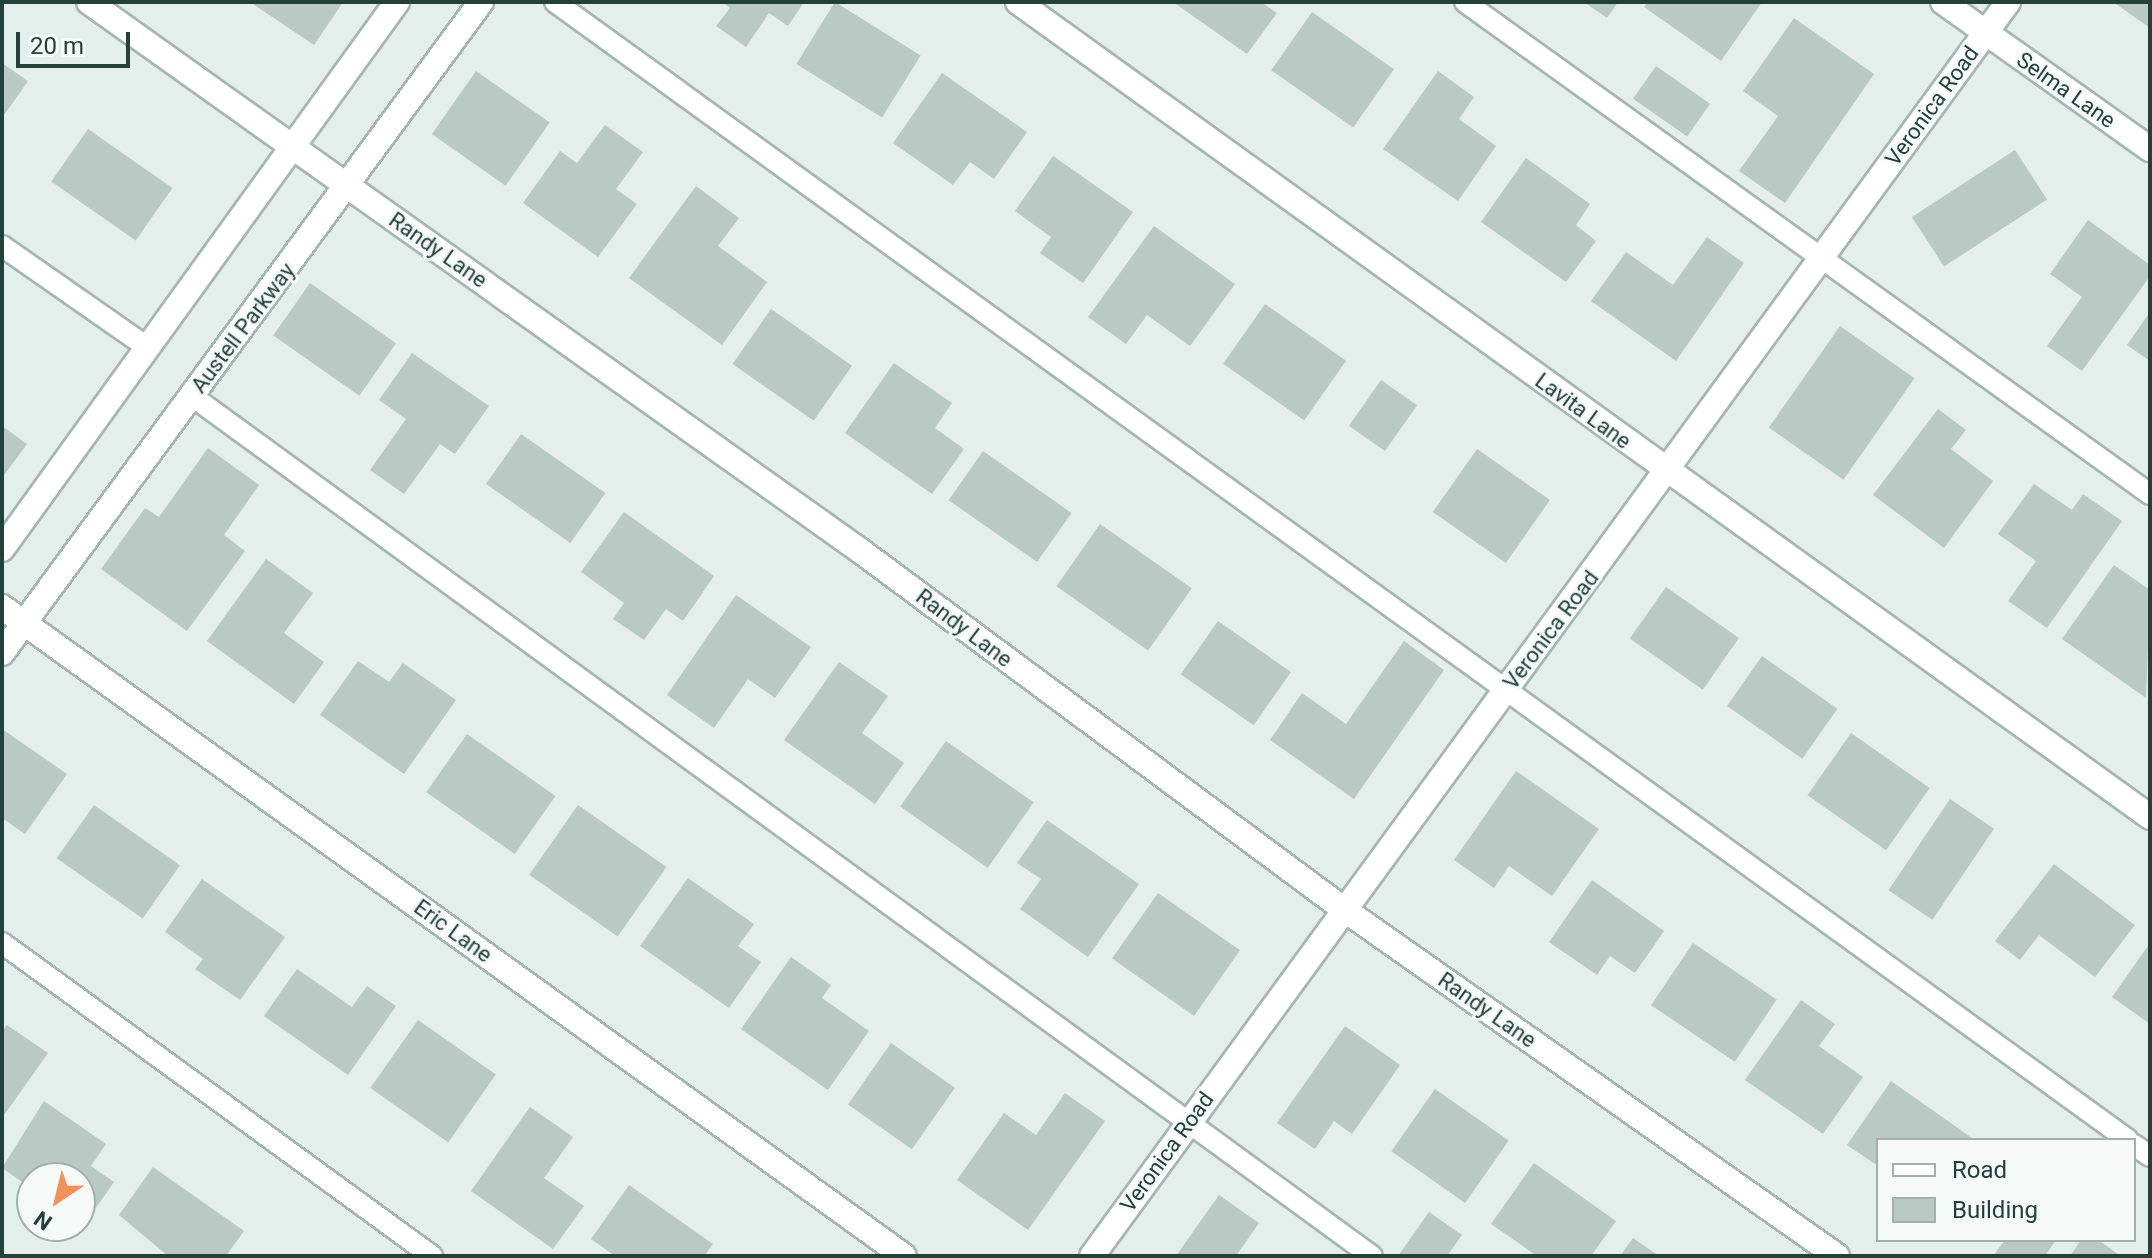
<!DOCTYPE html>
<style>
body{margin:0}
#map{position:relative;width:2152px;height:1258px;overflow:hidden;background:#e4eeea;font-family:Roboto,sans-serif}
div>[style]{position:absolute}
.building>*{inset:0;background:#b9c9c4;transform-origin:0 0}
.roads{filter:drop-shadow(2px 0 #a6b6b2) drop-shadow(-2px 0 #a6b6b2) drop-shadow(0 2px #a6b6b2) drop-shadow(0 -2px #a6b6b2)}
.lane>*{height:20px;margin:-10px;padding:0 10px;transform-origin:10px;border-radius:10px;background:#fff}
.street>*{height:24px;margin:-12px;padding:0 12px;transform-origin:12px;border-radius:12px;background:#fff}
span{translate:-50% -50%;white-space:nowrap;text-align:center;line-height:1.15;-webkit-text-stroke:6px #f5faf8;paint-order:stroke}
.street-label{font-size:22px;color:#23403b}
.frame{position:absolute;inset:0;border:4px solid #23403b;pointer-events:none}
.legend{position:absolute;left:1876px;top:1138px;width:260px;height:104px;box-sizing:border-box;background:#f5faf8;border:2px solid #a1b0ac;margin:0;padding:10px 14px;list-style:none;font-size:24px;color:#23403b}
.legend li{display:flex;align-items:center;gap:16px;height:40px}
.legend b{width:40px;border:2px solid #a1b0ac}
.north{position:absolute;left:16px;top:1162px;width:80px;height:80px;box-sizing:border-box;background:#f5faf8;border:2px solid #a1b0ac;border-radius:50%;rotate:215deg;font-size:22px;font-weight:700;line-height:32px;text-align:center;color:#23403b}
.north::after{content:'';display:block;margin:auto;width:28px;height:36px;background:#f4915b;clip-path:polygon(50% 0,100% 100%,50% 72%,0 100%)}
.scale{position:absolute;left:16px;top:32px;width:114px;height:36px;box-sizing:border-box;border:4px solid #23403b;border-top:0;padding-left:10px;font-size:24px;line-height:28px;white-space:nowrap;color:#23403b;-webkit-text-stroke:6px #f5faf8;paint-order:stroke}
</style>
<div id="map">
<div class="building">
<div style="clip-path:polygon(250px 2px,343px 2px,314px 45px)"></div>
<div style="clip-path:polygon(722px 2px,804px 2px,788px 26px,769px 13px,746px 47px,716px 26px,730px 8px)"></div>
<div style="left:835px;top:2px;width:101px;height:73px;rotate:32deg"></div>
<div style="clip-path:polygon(1173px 2px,1261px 2px,1277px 13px,1247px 54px)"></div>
<div style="clip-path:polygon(1584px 2px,1618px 2px,1607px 18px)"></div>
<div style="clip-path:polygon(1648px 2px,1762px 2px,1721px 61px,1644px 7px)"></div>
<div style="clip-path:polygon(2113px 2px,2150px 2px,2150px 28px)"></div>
<div style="left:1312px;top:12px;width:100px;height:71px;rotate:35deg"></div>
<div style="clip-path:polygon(1794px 18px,1874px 74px,1785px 203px,1739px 171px,1778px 116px,1743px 91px)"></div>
<div style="clip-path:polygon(2px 63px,28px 81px,2px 118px)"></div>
<div style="left:1656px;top:66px;width:66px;height:40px;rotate:35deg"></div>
<div style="left:476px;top:71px;width:90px;height:77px;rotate:35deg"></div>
<div style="clip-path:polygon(1438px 71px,1474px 97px,1459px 119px,1496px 146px,1458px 201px,1383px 149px)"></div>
<div style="clip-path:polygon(942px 73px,1027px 132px,994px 179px,970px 162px,953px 185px,893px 143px)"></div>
<div style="clip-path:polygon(605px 125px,643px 152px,616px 189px,637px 204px,598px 257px,523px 203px,560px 151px,577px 163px)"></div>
<div style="left:88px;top:129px;width:103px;height:64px;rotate:35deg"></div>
<div style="left:2015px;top:150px;width:59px;height:123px;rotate:57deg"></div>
<div style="clip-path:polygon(1053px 156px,1133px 212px,1083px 283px,1040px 253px,1051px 237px,1015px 211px)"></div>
<div style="clip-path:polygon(1526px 158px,1590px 204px,1576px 225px,1596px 241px,1566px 282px,1481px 222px)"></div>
<div style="clip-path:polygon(696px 186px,739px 218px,718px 246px,767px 282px,722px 345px,629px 278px)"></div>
<div style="clip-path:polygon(2088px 220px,2150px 265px,2150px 276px,2082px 371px,2047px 346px,2082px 297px,2050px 274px)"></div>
<div style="clip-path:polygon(1154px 226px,1235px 284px,1190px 346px,1147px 315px,1126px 344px,1088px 317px)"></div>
<div style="clip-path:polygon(1707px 237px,1744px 263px,1676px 361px,1591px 301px,1626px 252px,1673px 285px)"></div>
<div style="left:310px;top:283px;width:105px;height:64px;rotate:35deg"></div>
<div style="left:1265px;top:304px;width:99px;height:73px;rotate:35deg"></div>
<div style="left:771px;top:309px;width:99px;height:67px;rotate:35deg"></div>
<div style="clip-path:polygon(2150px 312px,2150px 361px,2127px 345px)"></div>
<div style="left:1840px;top:326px;width:91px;height:124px;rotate:35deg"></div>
<div style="clip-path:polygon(412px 353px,489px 406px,455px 454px,440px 444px,404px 494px,370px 470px,406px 419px,379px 400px)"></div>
<div style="clip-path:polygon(894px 363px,952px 403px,935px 428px,964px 449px,932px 494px,845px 433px)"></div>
<div style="left:1381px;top:380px;width:44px;height:56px;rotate:35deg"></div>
<div style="clip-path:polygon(1938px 409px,1966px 430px,1951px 449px,1993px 481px,1944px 548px,1873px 495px)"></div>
<div style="clip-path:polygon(2px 426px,27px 444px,2px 478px)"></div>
<div style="left:521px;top:434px;width:103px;height:61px;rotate:35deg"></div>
<div style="clip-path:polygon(208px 448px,259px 485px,224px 535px,245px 551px,187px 631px,101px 569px,145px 508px,159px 517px)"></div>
<div style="left:1477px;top:449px;width:89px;height:77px;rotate:35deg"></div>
<div style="left:983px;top:451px;width:108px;height:60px;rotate:35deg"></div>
<div style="clip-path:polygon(2034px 484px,2072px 510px,2083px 494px,2122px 521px,2047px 628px,2008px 601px,2036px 561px,1998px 534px)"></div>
<div style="clip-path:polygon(624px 512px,714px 576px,683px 621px,666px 609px,644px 640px,613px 619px,624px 603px,581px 572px)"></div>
<div style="left:1100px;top:524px;width:112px;height:76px;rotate:35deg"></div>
<div style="clip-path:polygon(266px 559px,313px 593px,284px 633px,324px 662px,294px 704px,207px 641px)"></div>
<div style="clip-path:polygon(2114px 565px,2150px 590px,2146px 698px,2062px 639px)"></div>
<div style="left:1666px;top:587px;width:89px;height:63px;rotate:35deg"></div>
<div style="clip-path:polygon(736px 595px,811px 647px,775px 698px,748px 679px,714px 728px,667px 695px)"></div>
<div style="left:1218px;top:621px;width:89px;height:65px;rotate:35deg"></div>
<div style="clip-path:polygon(1404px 641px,1444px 670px,1354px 799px,1270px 740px,1302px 693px,1346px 724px)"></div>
<div style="left:1762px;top:656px;width:92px;height:61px;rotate:35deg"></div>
<div style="clip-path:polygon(358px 661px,389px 682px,403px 663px,456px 700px,404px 774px,320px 715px)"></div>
<div style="clip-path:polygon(839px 662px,888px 696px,862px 733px,904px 763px,875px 804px,784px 740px)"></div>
<div style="clip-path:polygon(2px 729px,67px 774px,25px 834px,2px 818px)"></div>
<div style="left:1851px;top:733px;width:96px;height:76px;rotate:35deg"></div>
<div style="left:467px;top:734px;width:108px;height:71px;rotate:35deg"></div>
<div style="left:946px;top:741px;width:107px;height:80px;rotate:35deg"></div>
<div style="clip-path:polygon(1516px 771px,1599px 829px,1552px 896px,1509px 866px,1494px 888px,1454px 860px)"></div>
<div style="left:1950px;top:799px;width:53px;height:110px;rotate:34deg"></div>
<div style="left:94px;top:805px;width:105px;height:65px;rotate:35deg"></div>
<div style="left:578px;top:805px;width:108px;height:85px;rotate:35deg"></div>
<div style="clip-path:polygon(1047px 820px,1139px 884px,1088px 957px,1020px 909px,1041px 879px,1017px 863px)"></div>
<div style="clip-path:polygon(2054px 864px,2135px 925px,2095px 977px,2039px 935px,2020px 960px,1995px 941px)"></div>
<div style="clip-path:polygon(688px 878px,754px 924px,738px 946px,761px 962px,729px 1008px,640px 946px)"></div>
<div style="clip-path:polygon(202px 879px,285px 937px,240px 1000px,195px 969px,203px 959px,165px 932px)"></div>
<div style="clip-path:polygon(1592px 880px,1664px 931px,1635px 973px,1610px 956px,1597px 975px,1549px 942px)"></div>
<div style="left:1158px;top:893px;width:100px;height:80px;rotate:35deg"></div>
<div style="left:1693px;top:943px;width:101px;height:75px;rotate:34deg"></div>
<div style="clip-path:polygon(2150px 943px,2150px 1024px,2112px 997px)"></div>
<div style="clip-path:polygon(791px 957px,831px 985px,822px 998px,869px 1031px,828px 1090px,741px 1029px)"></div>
<div style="clip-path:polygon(297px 969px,352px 1007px,367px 986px,396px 1006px,348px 1075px,264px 1016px)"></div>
<div style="clip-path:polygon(1801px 1000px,1835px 1024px,1819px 1046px,1863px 1077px,1823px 1134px,1745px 1080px)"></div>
<div style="left:418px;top:1020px;width:95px;height:83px;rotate:35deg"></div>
<div style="clip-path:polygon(7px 1025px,48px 1053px,2px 1118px,2px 1032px)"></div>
<div style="clip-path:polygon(1345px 1026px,1400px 1065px,1352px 1134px,1334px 1121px,1315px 1149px,1277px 1123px)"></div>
<div style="left:891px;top:1043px;width:78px;height:75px;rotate:35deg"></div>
<div style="clip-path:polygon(1891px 1081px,1975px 1140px,1878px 1140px,1878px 1166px,1847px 1145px)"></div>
<div style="left:1435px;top:1089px;width:90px;height:76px;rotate:35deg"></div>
<div style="clip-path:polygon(1065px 1093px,1105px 1121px,1028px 1230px,957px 1180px,1004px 1113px,1036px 1135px)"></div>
<div style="clip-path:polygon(44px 1101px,106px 1144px,91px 1166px,114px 1182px,84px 1225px,80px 1178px,32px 1178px,32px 1189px,2px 1168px)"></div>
<div style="clip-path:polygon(530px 1107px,573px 1137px,544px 1178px,584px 1206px,553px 1249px,471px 1191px)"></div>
<div style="clip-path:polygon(1534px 1163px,1616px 1221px,1591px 1256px,1537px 1256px,1491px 1224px)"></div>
<div style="clip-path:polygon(153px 1167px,244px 1231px,226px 1256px,168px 1256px,119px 1215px)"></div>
<div style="clip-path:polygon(629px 1185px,713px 1244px,704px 1256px,615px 1256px,591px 1239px)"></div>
<div style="clip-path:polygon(1219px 1195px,1259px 1223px,1236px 1256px,1176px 1256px)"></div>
<div style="clip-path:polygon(1429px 1212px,1462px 1235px,1447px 1256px,1398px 1256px)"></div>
<div style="clip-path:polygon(1633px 1238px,1659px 1256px,1620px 1256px)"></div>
<div style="clip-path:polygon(2005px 1240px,2056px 1240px,2045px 1256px,1993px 1256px)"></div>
<div style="clip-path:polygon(2081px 1240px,2098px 1240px,2121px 1256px,2070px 1256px)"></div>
</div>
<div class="roads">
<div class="lane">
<div style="left:555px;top:2px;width:1941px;rotate:35.88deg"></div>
<div style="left:1465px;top:2px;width:843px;rotate:35.69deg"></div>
<div style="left:2px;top:246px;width:178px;rotate:34.9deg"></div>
<div style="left:192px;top:396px;width:1460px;rotate:36.09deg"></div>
<div style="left:2px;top:943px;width:532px;rotate:36.05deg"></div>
<div style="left:2134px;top:1145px;width:19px;rotate:35deg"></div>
</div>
<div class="street">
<div style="left:89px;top:2px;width:949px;rotate:35.43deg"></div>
<div style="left:862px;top:552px;width:598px;rotate:36.56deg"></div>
<div style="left:1342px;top:908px;width:605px;rotate:35.11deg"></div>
<div style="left:1018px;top:2px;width:1395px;rotate:35.75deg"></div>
<div style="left:1943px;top:2px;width:254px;rotate:35.4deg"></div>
<div style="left:2px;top:549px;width:675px;rotate:-54.17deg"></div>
<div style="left:2px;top:607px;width:1111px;rotate:35.74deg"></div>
<div style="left:2px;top:653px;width:808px;rotate:-53.65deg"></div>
<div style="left:1092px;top:1256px;width:1553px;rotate:-53.85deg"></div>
</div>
</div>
<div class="street-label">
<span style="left:2066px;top:90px;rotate:35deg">Selma Lane</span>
<span style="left:1932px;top:106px;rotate:-54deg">Veronica Road</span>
<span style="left:438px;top:250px;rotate:35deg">Randy Lane</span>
<span style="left:243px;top:328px;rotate:-53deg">Austell Parkway</span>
<span style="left:1583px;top:411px;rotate:36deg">Lavita Lane</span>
<span style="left:964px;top:628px;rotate:37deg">Randy Lane</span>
<span style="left:1551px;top:630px;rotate:-53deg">Veronica Road</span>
<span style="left:453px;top:931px;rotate:36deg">Eric Lane</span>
<span style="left:1487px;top:1010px;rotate:35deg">Randy Lane</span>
<span style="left:1167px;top:1152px;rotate:-54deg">Veronica Road</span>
</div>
<div class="frame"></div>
<ul class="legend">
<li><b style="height:10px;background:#fff"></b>Road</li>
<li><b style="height:22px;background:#b9c9c4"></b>Building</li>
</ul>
<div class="north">N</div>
<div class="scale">20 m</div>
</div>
